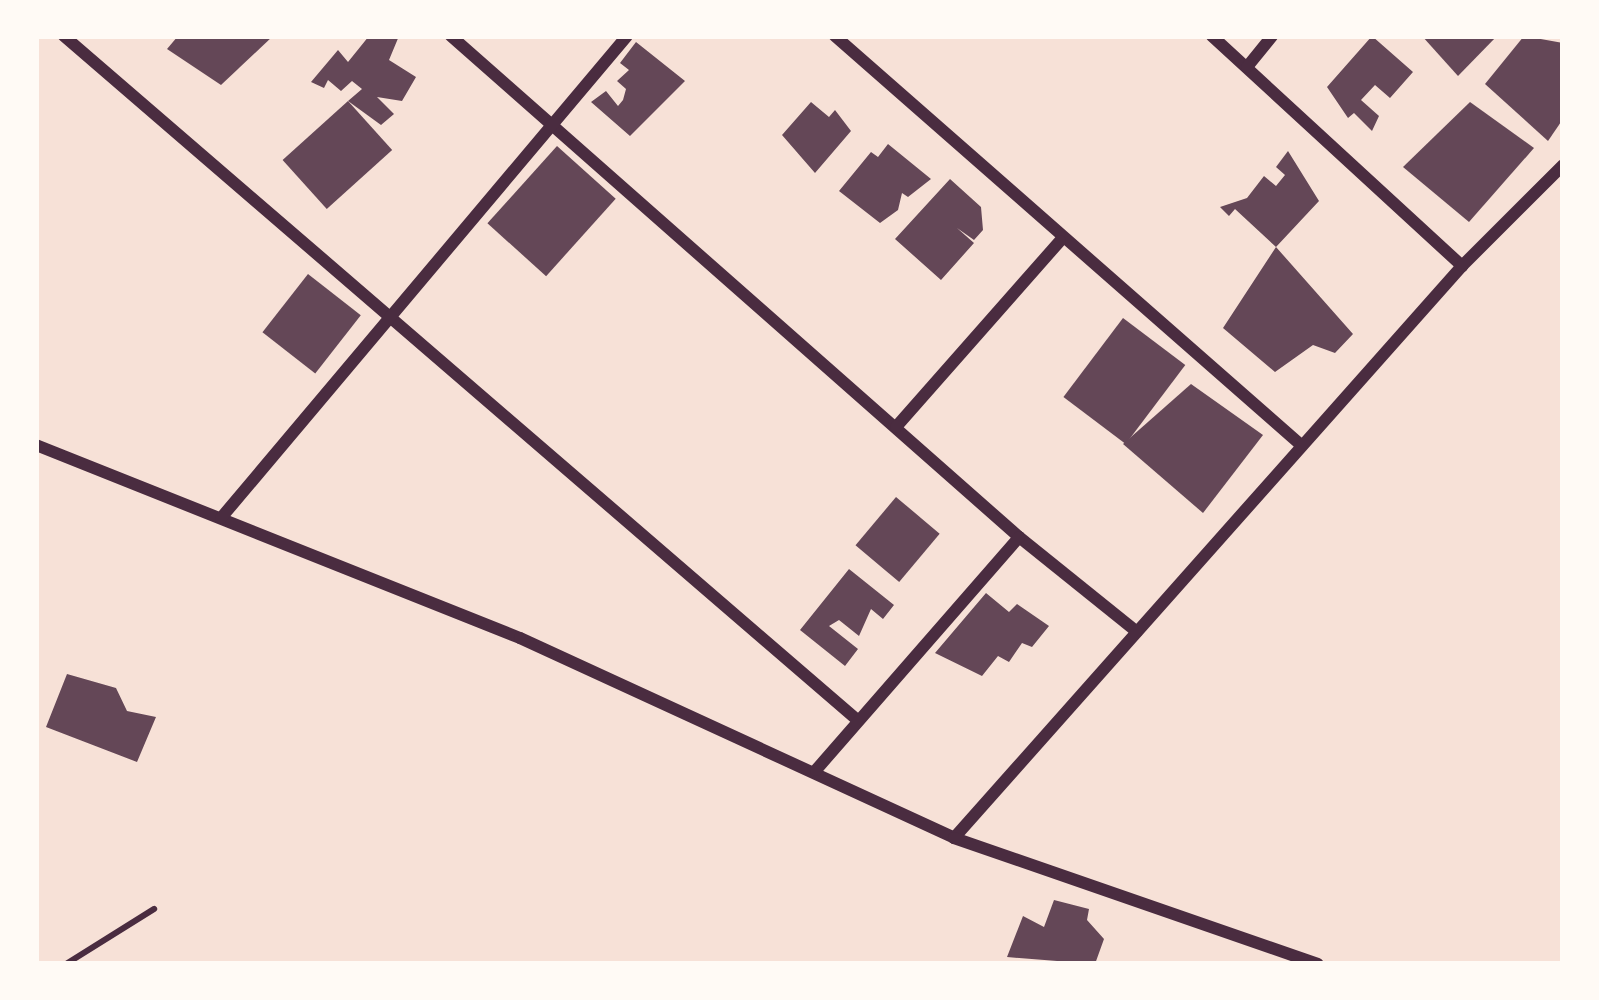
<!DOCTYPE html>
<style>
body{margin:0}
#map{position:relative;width:1599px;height:1000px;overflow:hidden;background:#f7e1d7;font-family:"DM Sans",sans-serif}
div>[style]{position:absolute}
.building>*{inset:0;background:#644757;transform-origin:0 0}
.service>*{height:6px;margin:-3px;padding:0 3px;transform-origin:3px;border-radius:3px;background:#4a2c40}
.minor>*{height:12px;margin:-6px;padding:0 6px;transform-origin:6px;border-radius:6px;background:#4a2c40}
span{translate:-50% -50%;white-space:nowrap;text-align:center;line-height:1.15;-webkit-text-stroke:12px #fffaf5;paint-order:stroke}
.frame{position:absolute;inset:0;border:39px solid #fffaf5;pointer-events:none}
</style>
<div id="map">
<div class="building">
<div style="clip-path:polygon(178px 36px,273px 36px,221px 85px,167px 49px)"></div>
<div style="clip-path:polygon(369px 36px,399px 36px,389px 60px,416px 77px,402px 101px,377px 97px,394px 114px,381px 125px,348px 101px,362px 89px,352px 81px,341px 91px,328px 80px,324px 88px,311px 82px,338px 50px,348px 62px)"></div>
<div style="clip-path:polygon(1372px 36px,1413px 72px,1390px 98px,1375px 85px,1361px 100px,1379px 116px,1372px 131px,1354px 113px,1348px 118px,1327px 87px)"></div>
<div style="clip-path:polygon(1422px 36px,1497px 36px,1458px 76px)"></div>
<div style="clip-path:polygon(1524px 36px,1563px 43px,1563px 119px,1548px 141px,1485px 84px)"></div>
<div style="clip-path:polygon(636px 42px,685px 81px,630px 136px,591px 102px,606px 91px,618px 106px,623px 100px,626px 89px,617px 81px,629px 70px,620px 63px)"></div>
<div style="left:348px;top:101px;width:66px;height:88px;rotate:48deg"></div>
<div style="clip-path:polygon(811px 102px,829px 117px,835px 110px,851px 131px,815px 173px,782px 135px)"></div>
<div style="clip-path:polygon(1470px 102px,1534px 148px,1469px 222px,1403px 167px)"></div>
<div style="clip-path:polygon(888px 144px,931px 179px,908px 197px,902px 193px,898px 210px,880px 223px,839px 191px,871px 152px,878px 157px)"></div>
<div style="left:557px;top:146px;width:79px;height:104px;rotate:42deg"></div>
<div style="clip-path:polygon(1288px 151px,1319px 201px,1276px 247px,1235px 209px,1229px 216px,1220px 207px,1247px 198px,1264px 176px,1276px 186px,1285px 175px,1276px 167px)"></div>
<div style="clip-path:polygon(950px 179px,981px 207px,983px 230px,974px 240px,957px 228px,974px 243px,941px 280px,895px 239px)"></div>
<div style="clip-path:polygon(1276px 247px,1353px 334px,1335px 353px,1313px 345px,1275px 372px,1223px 328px)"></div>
<div style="left:308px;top:274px;width:67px;height:74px;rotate:38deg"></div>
<div style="left:1123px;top:318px;width:78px;height:99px;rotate:37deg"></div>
<div style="clip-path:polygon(1191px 384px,1263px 435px,1203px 513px,1123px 444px)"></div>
<div style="left:896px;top:497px;width:57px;height:63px;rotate:40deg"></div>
<div style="clip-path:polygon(849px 569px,894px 605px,883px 619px,871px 609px,859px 636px,839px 620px,829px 626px,858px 649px,845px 666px,800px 630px)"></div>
<div style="clip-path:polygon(986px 593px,1009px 612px,1017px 604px,1049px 626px,1032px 647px,1022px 643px,1009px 662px,998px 656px,982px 676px,935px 653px)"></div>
<div style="clip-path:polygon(67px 674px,116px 688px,127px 711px,156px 717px,137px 762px,46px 727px)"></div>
<div style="clip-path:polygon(1054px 900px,1089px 909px,1087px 920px,1104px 939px,1095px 964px,1007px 957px,1023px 916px,1044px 927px)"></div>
</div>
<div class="service">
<div style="left:66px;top:964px;width:104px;rotate:-32deg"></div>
</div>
<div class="minor">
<div style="left:64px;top:36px;width:1046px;rotate:40.77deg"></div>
<div style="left:451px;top:36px;width:757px;rotate:41.41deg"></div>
<div style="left:1019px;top:537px;width:151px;rotate:38.8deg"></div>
<div style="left:835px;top:36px;width:620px;rotate:41.27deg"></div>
<div style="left:1212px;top:36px;width:340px;rotate:42.6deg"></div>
<div style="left:1247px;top:67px;width:40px;rotate:-51deg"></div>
<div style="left:896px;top:427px;width:248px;rotate:-48.6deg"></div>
<div style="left:36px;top:445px;width:521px;rotate:21.74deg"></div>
<div style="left:520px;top:638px;width:478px;rotate:24.7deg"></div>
<div style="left:954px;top:838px;width:765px;rotate:-48.39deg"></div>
<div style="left:1462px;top:266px;width:143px;rotate:-45deg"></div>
<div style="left:221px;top:518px;width:630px;rotate:-49.89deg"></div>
<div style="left:816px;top:770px;width:309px;rotate:-48.9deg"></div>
<div style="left:954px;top:838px;width:385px;rotate:19.1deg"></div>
</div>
<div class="frame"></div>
</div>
